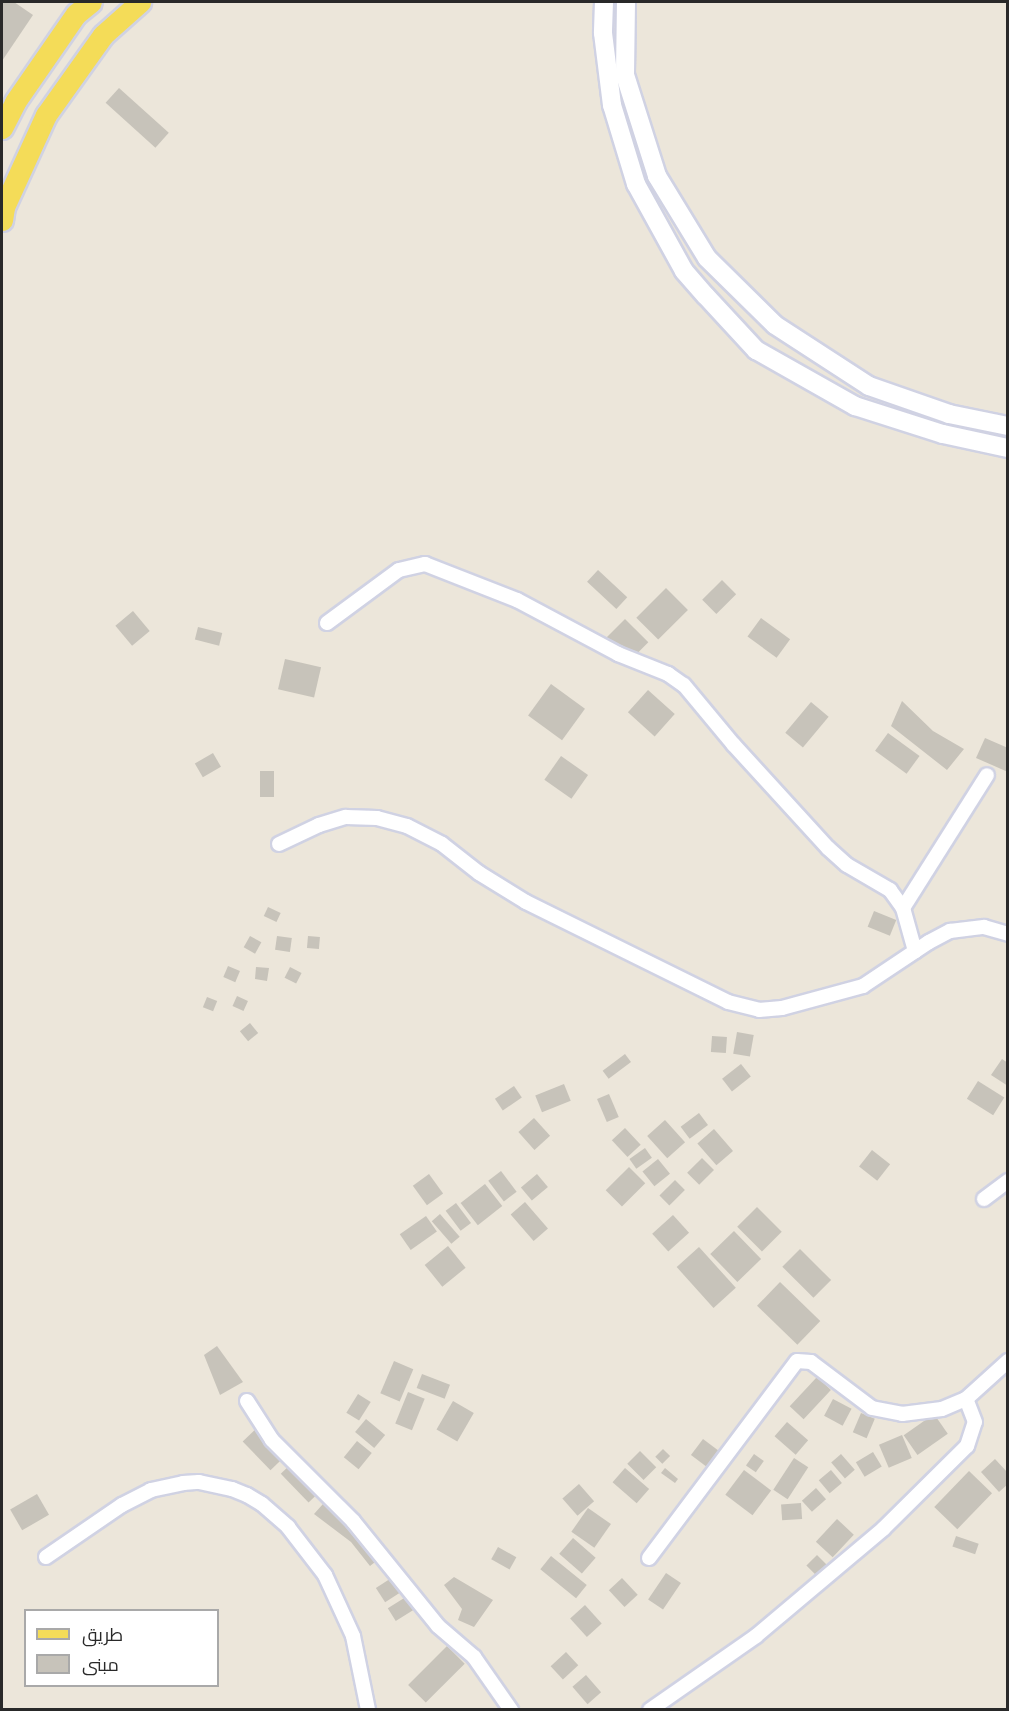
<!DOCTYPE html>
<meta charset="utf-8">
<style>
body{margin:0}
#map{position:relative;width:1009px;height:1711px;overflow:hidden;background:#ece6da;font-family:"Fira Sans",Cairo,sans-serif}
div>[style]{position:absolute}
.building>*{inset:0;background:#c7c3ba;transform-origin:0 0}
.roads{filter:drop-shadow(2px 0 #d0d2e3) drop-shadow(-2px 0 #d0d2e3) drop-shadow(0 2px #d0d2e3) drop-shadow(0 -2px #d0d2e3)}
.street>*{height:14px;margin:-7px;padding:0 7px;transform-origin:7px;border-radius:7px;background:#fff}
.secondary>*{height:18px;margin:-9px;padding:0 9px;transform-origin:9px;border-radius:9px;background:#fff}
.primary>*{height:21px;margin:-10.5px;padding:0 10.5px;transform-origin:10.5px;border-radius:10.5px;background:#f4dc58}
span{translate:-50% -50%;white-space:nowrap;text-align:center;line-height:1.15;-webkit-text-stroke:6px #fff;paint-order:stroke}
.frame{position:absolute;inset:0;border:3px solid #292929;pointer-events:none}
.legend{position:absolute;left:24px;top:1609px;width:195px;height:78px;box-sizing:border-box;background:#fff;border:2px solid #a9a9a9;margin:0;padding:8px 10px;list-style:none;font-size:18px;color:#292929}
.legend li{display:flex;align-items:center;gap:12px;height:30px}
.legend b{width:30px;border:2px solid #a9a9a9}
</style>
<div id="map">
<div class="building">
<div style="clip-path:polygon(2px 2px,14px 2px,33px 15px,2px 61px)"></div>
<div style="left:119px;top:88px;width:67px;height:20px;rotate:42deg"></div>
<div style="left:598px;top:570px;width:40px;height:16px;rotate:43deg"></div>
<div style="left:722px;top:580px;width:20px;height:28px;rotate:45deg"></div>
<div style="left:666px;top:588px;width:31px;height:42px;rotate:45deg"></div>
<div style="left:133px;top:611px;width:26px;height:23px;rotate:50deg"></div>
<div style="left:761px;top:618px;width:36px;height:23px;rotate:36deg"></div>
<div style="left:625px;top:619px;width:33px;height:30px;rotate:45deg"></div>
<div style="left:198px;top:627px;width:25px;height:13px;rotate:14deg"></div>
<div style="left:285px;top:659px;width:37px;height:31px;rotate:13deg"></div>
<div style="left:551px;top:684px;width:42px;height:39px;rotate:36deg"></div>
<div style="left:648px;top:690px;width:36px;height:30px;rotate:42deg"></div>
<div style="clip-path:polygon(902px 701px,933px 731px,964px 749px,947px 770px,891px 726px)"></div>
<div style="left:811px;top:702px;width:23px;height:40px;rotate:40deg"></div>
<div style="left:888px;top:733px;width:39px;height:22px;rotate:36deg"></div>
<div style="clip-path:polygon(985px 738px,1008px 748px,1008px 772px,976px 758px)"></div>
<div style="left:213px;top:753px;width:16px;height:21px;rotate:60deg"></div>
<div style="left:561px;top:756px;width:33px;height:29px;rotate:35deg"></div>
<div style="left:260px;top:771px;width:14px;height:26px"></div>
<div style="left:268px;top:907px;width:14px;height:10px;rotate:25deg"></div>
<div style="left:874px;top:911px;width:24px;height:17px;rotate:22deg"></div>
<div style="left:250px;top:936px;width:13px;height:13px;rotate:29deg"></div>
<div style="left:277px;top:936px;width:15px;height:14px;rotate:8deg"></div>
<div style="left:308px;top:936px;width:12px;height:12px;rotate:5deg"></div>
<div style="left:228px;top:966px;width:13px;height:12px;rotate:23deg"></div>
<div style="clip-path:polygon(256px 967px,269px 968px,267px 981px,255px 979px)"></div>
<div style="left:290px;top:967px;width:13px;height:12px;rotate:27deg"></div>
<div style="left:237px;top:996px;width:12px;height:11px;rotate:24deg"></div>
<div style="left:207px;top:997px;width:11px;height:11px;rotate:22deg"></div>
<div style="left:250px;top:1023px;width:13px;height:13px;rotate:51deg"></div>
<div style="left:737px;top:1032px;width:17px;height:22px;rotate:10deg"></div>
<div style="left:712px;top:1036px;width:15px;height:16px;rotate:4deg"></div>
<div style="left:625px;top:1054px;width:10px;height:28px;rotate:53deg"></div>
<div style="clip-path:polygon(1002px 1059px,1008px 1063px,1008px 1086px,991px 1075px)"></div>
<div style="left:741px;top:1064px;width:16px;height:24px;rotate:52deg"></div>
<div style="left:978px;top:1081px;width:31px;height:21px;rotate:32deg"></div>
<div style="left:564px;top:1084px;width:18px;height:31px;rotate:68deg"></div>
<div style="left:514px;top:1086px;width:14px;height:23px;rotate:56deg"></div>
<div style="left:609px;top:1094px;width:25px;height:13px;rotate:67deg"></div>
<div style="left:699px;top:1113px;width:15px;height:23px;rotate:53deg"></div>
<div style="left:534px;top:1118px;width:24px;height:21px;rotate:48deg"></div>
<div style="left:665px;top:1120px;width:30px;height:24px;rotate:48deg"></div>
<div style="left:625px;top:1128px;width:23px;height:18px;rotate:47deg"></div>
<div style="left:714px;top:1129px;width:29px;height:22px;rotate:49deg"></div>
<div style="left:645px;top:1148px;width:12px;height:19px;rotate:55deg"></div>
<div style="left:872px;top:1150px;width:23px;height:21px;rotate:38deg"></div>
<div style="left:702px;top:1158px;width:17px;height:21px;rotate:45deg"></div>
<div style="left:658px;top:1159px;width:19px;height:20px;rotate:51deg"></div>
<div style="left:629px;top:1167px;width:23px;height:33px;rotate:45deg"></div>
<div style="left:501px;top:1171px;width:26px;height:16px;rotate:53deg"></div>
<div style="left:429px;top:1174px;width:24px;height:20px;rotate:54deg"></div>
<div style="left:537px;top:1174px;width:17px;height:21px;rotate:50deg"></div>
<div style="left:675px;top:1180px;width:14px;height:22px;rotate:45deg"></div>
<div style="left:485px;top:1184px;width:28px;height:31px;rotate:52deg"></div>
<div style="left:525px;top:1202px;width:35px;height:19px;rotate:49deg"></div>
<div style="left:456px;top:1203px;width:25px;height:13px;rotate:53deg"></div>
<div style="left:757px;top:1207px;width:35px;height:28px;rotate:45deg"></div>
<div style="left:440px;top:1214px;width:30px;height:11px;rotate:49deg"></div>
<div style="left:673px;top:1215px;width:24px;height:28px;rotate:48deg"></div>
<div style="left:426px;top:1216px;width:19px;height:32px;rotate:55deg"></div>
<div style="left:734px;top:1231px;width:39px;height:33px;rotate:46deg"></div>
<div style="left:448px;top:1246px;width:28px;height:30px;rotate:51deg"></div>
<div style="left:699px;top:1247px;width:55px;height:30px;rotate:48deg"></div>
<div style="left:800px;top:1249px;width:44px;height:25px;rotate:45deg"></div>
<div style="left:780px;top:1282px;width:56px;height:33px;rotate:44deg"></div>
<div style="clip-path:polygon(217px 1346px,243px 1382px,220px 1395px,204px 1355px)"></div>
<div style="left:394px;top:1361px;width:21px;height:35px;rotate:23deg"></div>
<div style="left:422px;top:1374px;width:30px;height:15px;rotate:21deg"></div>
<div style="left:817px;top:1377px;width:19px;height:40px;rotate:43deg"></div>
<div style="left:408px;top:1392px;width:18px;height:34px;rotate:22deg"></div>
<div style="left:358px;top:1394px;width:15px;height:22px;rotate:32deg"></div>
<div style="left:833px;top:1399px;width:21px;height:19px;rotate:28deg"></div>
<div style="left:453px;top:1401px;width:24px;height:33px;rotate:30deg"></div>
<div style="left:861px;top:1413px;width:15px;height:21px;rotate:23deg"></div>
<div style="left:934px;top:1414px;width:24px;height:37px;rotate:55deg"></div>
<div style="left:366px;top:1419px;width:25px;height:17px;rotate:40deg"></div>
<div style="left:265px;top:1420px;width:40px;height:31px;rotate:46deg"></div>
<div style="left:787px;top:1422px;width:28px;height:19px;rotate:41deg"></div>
<div style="left:902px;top:1435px;width:25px;height:25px;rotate:67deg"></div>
<div style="left:703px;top:1439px;width:20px;height:20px;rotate:37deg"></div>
<div style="left:357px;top:1441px;width:19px;height:21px;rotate:39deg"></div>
<div style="left:663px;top:1449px;width:10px;height:11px;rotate:45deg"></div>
<div style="left:640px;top:1451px;width:23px;height:18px;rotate:45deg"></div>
<div style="left:873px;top:1452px;width:17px;height:20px;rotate:59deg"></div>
<div style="left:754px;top:1454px;width:12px;height:14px;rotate:35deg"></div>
<div style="left:841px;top:1454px;width:21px;height:13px;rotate:49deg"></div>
<div style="left:794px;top:1458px;width:17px;height:38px;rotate:33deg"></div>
<div style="clip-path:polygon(995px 1459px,1008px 1473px,1008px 1484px,999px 1492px,981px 1472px)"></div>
<div style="left:293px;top:1462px;width:40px;height:17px;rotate:46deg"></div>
<div style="left:625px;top:1468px;width:32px;height:19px;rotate:41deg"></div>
<div style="clip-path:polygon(665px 1468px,678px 1479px,675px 1483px,661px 1473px)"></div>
<div style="left:744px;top:1470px;width:34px;height:31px;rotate:37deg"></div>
<div style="left:831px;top:1470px;width:17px;height:16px;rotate:50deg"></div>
<div style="left:969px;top:1471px;width:32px;height:50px;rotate:44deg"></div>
<div style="left:579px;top:1484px;width:23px;height:22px;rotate:49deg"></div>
<div style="left:816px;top:1488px;width:15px;height:19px;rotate:48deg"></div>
<div style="left:37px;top:1494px;width:24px;height:31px;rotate:60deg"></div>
<div style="clip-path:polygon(331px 1495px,384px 1555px,370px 1566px,351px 1542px,314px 1514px)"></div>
<div style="left:801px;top:1503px;width:16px;height:20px;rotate:86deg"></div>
<div style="left:588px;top:1508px;width:28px;height:29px;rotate:35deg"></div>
<div style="left:837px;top:1519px;width:23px;height:31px;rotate:43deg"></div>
<div style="left:956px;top:1536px;width:24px;height:11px;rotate:19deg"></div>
<div style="left:573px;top:1538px;width:30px;height:21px;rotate:41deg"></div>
<div style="left:498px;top:1547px;width:21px;height:14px;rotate:29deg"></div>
<div style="left:817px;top:1555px;width:18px;height:15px;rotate:45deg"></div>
<div style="left:551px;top:1556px;width:46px;height:17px;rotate:39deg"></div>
<div style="left:666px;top:1573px;width:18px;height:32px;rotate:34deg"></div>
<div style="left:396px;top:1575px;width:17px;height:24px;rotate:57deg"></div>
<div style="clip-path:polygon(454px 1577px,493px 1600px,474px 1627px,458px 1620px,462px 1609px,444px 1585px)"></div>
<div style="left:622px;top:1578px;width:23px;height:18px;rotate:47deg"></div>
<div style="left:409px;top:1595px;width:15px;height:25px;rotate:58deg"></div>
<div style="left:585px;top:1605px;width:25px;height:20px;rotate:48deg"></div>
<div style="left:447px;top:1646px;width:25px;height:55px;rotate:45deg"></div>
<div style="left:566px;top:1652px;width:18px;height:21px;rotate:47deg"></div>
<div style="left:586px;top:1675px;width:23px;height:18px;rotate:49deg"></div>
</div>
<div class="roads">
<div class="street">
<div style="left:327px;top:623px;width:89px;rotate:-36.4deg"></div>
<div style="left:399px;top:570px;width:27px;rotate:-13deg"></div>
<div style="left:425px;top:564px;width:99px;rotate:21.4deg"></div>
<div style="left:517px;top:600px;width:115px;rotate:28.1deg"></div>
<div style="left:618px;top:654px;width:54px;rotate:21.8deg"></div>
<div style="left:668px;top:674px;width:19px;rotate:35deg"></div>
<div style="left:684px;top:685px;width:77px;rotate:50.3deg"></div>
<div style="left:733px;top:744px;width:141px;rotate:47.6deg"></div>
<div style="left:828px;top:848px;width:25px;rotate:42deg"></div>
<div style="left:847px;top:865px;width:50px;rotate:30.2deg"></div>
<div style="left:890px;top:890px;width:22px;rotate:54deg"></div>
<div style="left:903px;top:908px;width:45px;rotate:74.4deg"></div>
<div style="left:279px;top:844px;width:44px;rotate:-25.4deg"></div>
<div style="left:319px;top:825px;width:28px;rotate:-17deg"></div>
<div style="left:346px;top:817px;width:31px;rotate:2deg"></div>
<div style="left:377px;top:818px;width:31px;rotate:15deg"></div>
<div style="left:407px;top:826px;width:39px;rotate:27deg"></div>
<div style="left:442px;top:844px;width:47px;rotate:38.1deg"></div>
<div style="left:479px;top:873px;width:55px;rotate:31.7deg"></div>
<div style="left:526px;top:902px;width:225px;rotate:26.3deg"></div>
<div style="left:728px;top:1002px;width:32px;rotate:14deg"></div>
<div style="left:759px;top:1010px;width:23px;rotate:-5deg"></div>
<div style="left:782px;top:1008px;width:84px;rotate:-15.2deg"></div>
<div style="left:863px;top:986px;width:79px;rotate:-33.7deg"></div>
<div style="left:929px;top:942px;width:24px;rotate:-28deg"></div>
<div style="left:950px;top:931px;width:34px;rotate:-7deg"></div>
<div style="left:984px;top:927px;width:25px;rotate:16deg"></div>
<div style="left:903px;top:908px;width:157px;rotate:-57.7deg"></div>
<div style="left:984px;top:1199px;width:30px;rotate:-37deg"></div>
<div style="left:247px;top:1401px;width:46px;rotate:57.3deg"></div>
<div style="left:272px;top:1440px;width:115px;rotate:45deg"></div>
<div style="left:353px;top:1521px;width:135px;rotate:51deg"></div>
<div style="left:438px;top:1626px;width:48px;rotate:40.7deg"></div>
<div style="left:474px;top:1657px;width:65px;rotate:55.1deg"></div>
<div style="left:46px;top:1557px;width:92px;rotate:-34.4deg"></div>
<div style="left:122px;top:1505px;width:33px;rotate:-27deg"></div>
<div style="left:151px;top:1490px;width:33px;rotate:-12deg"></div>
<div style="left:183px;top:1483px;width:16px;rotate:-4deg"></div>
<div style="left:199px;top:1482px;width:34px;rotate:12deg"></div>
<div style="left:232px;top:1489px;width:16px;rotate:22deg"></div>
<div style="left:247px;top:1495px;width:17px;rotate:31deg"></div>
<div style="left:262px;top:1504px;width:35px;rotate:41deg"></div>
<div style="left:288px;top:1527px;width:61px;rotate:52.4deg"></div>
<div style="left:325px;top:1575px;width:67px;rotate:65.3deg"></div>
<div style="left:353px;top:1636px;width:76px;rotate:78.5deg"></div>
<div style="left:649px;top:1558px;width:246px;rotate:-53.1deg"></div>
<div style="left:797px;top:1361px;width:14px;rotate:4deg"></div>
<div style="left:811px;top:1362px;width:76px;rotate:37deg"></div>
<div style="left:872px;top:1408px;width:31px;rotate:11deg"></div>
<div style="left:902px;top:1414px;width:40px;rotate:-7.1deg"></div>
<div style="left:942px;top:1409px;width:26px;rotate:-23deg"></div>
<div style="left:966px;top:1399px;width:57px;rotate:-42.1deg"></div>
<div style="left:650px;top:1710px;width:129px;rotate:-34.9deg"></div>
<div style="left:756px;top:1636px;width:166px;rotate:-40.1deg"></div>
<div style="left:883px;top:1529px;width:118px;rotate:-44.7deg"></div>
<div style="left:967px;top:1446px;width:25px;rotate:-72deg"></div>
<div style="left:975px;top:1422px;width:25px;rotate:-111deg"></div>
</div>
<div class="secondary">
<div style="left:604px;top:2px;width:31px;rotate:92deg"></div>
<div style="left:603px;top:33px;width:73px;rotate:82.9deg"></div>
<div style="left:612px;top:105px;width:83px;rotate:73.1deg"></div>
<div style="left:636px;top:184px;width:99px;rotate:61.1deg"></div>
<div style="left:684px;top:271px;width:33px;rotate:49deg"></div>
<div style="left:706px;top:296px;width:74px;rotate:47.2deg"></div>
<div style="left:756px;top:350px;width:114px;rotate:29.5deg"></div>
<div style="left:855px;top:406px;width:92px;rotate:17.7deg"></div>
<div style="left:943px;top:434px;width:66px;rotate:12.2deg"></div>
<div style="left:626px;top:2px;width:73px;rotate:90.8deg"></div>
<div style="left:625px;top:75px;width:106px;rotate:72.4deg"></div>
<div style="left:657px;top:176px;width:96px;rotate:58.6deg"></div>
<div style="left:707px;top:258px;width:95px;rotate:44.6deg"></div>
<div style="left:775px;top:325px;width:112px;rotate:33deg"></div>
<div style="left:869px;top:386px;width:85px;rotate:19.3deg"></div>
<div style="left:949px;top:414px;width:60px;rotate:11.5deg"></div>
</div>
<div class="primary">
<div style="left:2px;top:128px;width:29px;rotate:-63deg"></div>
<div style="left:15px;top:102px;width:107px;rotate:-55.3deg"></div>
<div style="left:76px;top:14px;width:19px;rotate:-39deg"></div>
<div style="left:2px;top:220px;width:13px;rotate:-81deg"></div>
<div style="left:4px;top:207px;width:101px;rotate:-65.5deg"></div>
<div style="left:46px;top:115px;width:98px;rotate:-54.5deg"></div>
<div style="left:103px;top:35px;width:50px;rotate:-41.7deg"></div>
</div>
</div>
<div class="frame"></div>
<ul class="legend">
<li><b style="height:8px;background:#f4dc58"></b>طريق</li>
<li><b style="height:16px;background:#c7c3ba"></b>مبنى</li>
</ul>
</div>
